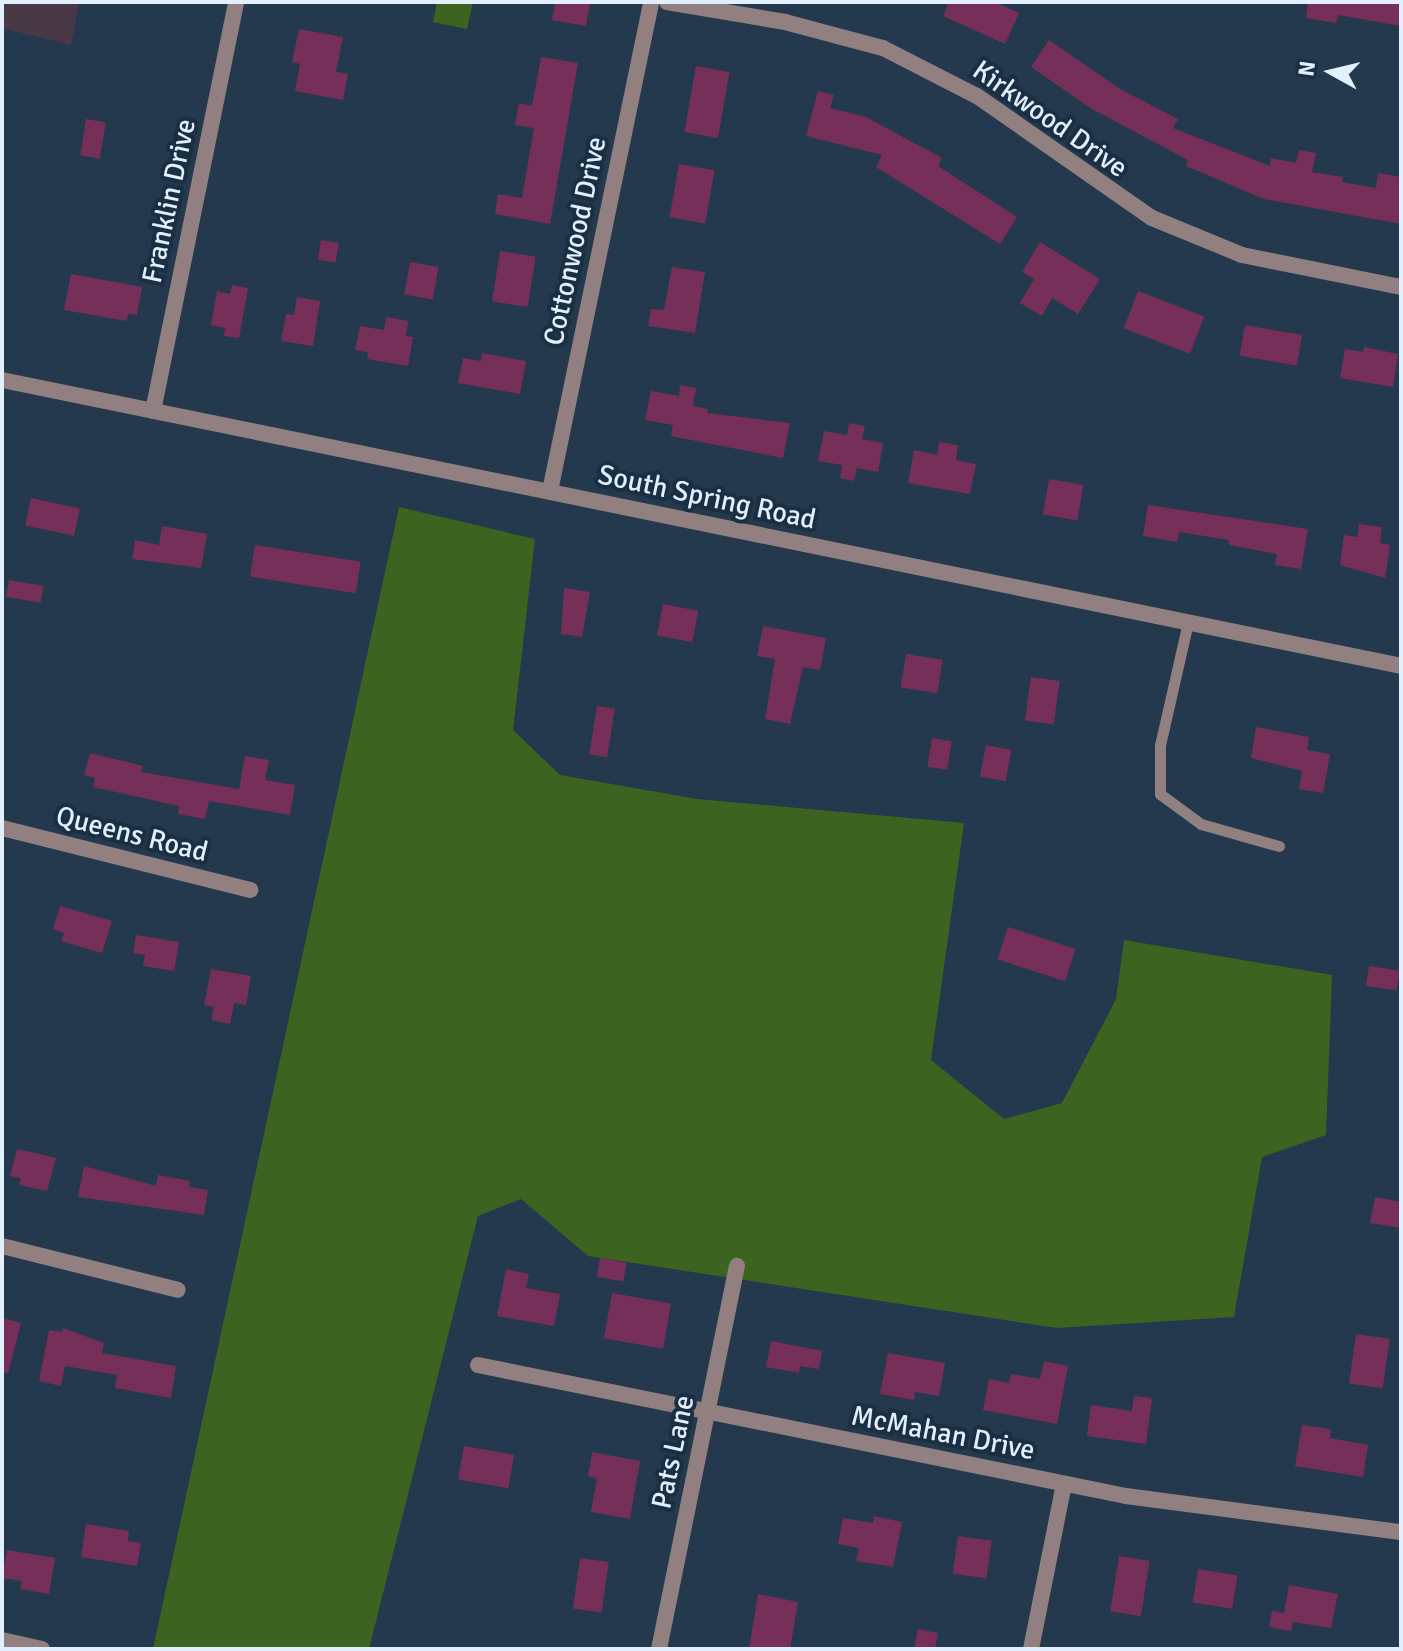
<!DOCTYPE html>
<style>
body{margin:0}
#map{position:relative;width:1403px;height:1651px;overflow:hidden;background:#24394e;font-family:Signika,sans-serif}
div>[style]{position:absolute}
.education>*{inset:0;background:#493946}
.green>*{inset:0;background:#3c6420}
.building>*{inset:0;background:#752f59;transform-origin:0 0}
.service>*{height:11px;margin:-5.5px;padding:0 5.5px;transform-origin:5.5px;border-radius:5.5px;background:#91807f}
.minor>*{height:16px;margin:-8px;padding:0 8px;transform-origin:8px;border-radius:8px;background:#91807f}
span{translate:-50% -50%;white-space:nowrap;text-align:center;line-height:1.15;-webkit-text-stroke:8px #1a2f43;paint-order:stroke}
.street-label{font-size:28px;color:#e2effc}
.frame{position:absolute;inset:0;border:4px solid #e2effc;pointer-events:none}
.north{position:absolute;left:1291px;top:32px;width:80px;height:80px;-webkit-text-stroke:6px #1a2f43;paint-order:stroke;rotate:278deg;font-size:22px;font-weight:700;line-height:32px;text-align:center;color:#e2effc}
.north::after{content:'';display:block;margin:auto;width:28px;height:36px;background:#e2effc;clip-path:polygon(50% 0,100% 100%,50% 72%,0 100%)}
</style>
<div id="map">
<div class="education">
<div style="clip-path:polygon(2px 2px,79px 2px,71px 45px,2px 28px)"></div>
</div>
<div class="green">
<div style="clip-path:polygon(437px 2px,473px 2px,467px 29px,433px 22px)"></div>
<div style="clip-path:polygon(399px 507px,535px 539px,513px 730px,560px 775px,697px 799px,964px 823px,931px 1060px,1004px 1119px,1062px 1103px,1116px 999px,1124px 940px,1332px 975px,1326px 1135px,1262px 1157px,1234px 1317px,1057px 1328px,588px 1256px,521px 1199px,478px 1216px,369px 1649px,153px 1649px)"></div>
</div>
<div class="building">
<div style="clip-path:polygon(555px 2px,590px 2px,586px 26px,552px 20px)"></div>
<div style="clip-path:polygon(949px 2px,995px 2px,1019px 13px,1005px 44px,943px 16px)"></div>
<div style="clip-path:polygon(1308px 2px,1401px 2px,1401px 26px,1338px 15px,1336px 23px,1306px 18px)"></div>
<div style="clip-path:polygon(299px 29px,343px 37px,336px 72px,348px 74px,343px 100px,295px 91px,300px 64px,292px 62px)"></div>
<div style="clip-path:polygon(1049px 40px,1120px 89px,1178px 119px,1173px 128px,1270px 166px,1271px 158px,1296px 163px,1299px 150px,1316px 153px,1312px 172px,1343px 177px,1342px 182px,1376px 188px,1378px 173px,1401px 177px,1401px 224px,1264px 199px,1186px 166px,1188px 160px,1092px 109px,1031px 67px)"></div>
<div style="clip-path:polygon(541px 57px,578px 63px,550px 224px,495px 214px,498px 194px,522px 198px,534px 128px,515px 125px,519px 103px,532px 106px)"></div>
<div style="left:696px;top:66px;width:34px;height:67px;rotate:10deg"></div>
<div style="clip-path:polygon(818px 91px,834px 95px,830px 108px,866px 117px,942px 158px,938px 166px,1017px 217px,1000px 244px,876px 167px,882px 155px,806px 136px)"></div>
<div style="left:86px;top:119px;width:20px;height:37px;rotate:9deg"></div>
<div style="left:679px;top:164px;width:36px;height:54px;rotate:10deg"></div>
<div style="left:321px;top:240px;width:18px;height:20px;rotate:9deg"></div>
<div style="clip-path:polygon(1040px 242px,1100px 279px,1078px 314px,1052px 298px,1042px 316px,1020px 303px,1034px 279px,1022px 272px)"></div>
<div style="left:500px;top:251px;width:36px;height:51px;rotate:9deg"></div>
<div style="left:410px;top:262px;width:29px;height:33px;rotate:10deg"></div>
<div style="clip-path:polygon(672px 267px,705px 272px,695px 333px,648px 326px,651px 309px,664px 310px)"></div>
<div style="clip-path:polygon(71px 274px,142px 287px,137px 315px,128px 314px,127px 321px,64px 310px)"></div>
<div style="clip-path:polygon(232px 285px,248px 288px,239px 338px,224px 336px,225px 328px,211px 325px,217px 291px,230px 294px)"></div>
<div style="left:1138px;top:291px;width:71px;height:40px;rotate:21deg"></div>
<div style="clip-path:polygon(297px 297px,320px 301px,313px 346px,281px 341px,286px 314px,294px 315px)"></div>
<div style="clip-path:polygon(386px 317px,408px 321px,406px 336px,413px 337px,408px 366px,367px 359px,368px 352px,355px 350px,360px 326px,384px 330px)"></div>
<div style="left:1245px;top:325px;width:58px;height:31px;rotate:10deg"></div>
<div style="clip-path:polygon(1364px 347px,1398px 354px,1393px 387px,1340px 378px,1345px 349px,1363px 352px)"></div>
<div style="clip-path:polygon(482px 353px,526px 361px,520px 394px,458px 383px,463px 358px,481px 361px)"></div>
<div style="clip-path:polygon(680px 385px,696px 388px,693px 406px,708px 409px,707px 413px,790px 423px,783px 458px,671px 436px,673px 425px,645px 420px,651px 391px,679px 396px)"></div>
<div style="clip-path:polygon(849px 423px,865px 426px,862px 439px,883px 443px,878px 472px,857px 468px,854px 481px,840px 478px,842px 465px,818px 461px,824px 431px,847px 435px)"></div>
<div style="clip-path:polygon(939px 442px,958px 445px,956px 460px,976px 464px,970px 494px,908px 483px,914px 450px,937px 455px)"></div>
<div style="left:1049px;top:479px;width:35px;height:36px;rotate:10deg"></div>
<div style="left:31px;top:498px;width:50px;height:28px;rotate:12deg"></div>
<div style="clip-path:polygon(1148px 505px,1308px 529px,1301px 569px,1275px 565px,1277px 554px,1229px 545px,1229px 540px,1179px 532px,1177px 542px,1143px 536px)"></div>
<div style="clip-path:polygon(1359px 524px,1382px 527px,1380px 543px,1390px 545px,1385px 578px,1340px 565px,1344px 535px,1357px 537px)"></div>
<div style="clip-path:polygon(162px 526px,207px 534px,201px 568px,132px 559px,135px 540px,159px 545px)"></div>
<div style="left:255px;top:545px;width:107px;height:32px;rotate:9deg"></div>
<div style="left:9px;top:580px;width:35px;height:17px;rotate:10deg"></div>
<div style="clip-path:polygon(564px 588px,590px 592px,582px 637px,561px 634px)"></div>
<div style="left:663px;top:604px;width:36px;height:32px;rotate:11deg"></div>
<div style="clip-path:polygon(763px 626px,826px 638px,820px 670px,803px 667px,790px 724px,765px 719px,775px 659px,757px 656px)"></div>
<div style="left:906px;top:654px;width:37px;height:34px;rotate:9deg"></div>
<div style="left:1031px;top:677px;width:29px;height:44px;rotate:8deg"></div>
<div style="left:597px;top:706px;width:18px;height:49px;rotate:9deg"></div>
<div style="clip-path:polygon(1256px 727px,1309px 737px,1307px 750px,1330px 754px,1323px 793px,1299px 789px,1302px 771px,1251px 758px)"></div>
<div style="left:932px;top:738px;width:20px;height:29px;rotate:9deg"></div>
<div style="left:986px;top:745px;width:26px;height:32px;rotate:11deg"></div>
<div style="clip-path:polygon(90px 753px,143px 766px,141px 772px,239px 789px,245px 756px,269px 760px,265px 780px,295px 785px,290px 815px,209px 801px,205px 819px,178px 814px,179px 806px,93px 787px,95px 778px,84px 775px)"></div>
<div style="clip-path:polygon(60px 906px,112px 921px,102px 953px,61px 941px,64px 933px,53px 929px)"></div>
<div style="left:1008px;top:927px;width:71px;height:34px;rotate:18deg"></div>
<div style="clip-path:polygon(136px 935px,179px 942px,174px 971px,143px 966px,145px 955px,133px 953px)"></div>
<div style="left:1369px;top:966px;width:31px;height:20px;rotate:9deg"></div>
<div style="clip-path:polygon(211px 969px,251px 976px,246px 1005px,234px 1003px,230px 1024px,211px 1020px,214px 1007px,204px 1005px)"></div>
<div style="clip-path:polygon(17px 1149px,56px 1158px,47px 1191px,19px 1185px,21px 1178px,10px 1176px)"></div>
<div style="clip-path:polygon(84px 1166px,156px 1186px,158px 1175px,190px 1181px,189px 1187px,208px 1190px,204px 1215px,78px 1197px)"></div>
<div style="clip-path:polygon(1375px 1197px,1401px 1202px,1401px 1228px,1370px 1223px)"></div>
<div style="left:600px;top:1258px;width:27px;height:19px;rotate:10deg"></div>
<div style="clip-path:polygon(506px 1269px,529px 1274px,526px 1288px,560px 1294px,554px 1326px,497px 1316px)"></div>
<div style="left:612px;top:1293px;width:60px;height:46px;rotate:10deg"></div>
<div style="clip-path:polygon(2px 1318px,21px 1323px,8px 1373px,2px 1372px)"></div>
<div style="clip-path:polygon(63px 1328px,104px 1343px,102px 1353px,176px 1366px,171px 1398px,115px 1388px,117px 1375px,65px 1366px,61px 1386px,39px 1381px,49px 1330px,62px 1332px)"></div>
<div style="left:1356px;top:1334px;width:34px;height:50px;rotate:8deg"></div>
<div style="clip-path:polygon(771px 1341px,822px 1351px,819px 1369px,800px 1366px,799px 1373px,766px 1367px)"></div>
<div style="clip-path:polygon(888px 1353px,945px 1363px,939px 1396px,915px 1392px,914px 1400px,880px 1394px)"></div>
<div style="clip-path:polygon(1044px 1361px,1068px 1366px,1057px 1424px,983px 1410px,989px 1379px,1009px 1383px,1011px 1374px,1040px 1379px)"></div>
<div style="clip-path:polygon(1134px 1396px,1152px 1398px,1146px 1444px,1087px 1436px,1091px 1405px,1132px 1411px)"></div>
<div style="clip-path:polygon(1302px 1425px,1331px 1429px,1330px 1438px,1368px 1445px,1363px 1477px,1295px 1466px)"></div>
<div style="left:464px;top:1446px;width:51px;height:34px;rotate:10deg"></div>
<div style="clip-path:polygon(592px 1452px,640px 1461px,630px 1519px,591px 1512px,597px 1478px,588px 1476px)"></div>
<div style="clip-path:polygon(874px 1516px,902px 1522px,893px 1567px,856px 1561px,859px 1548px,838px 1544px,843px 1518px,873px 1523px)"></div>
<div style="clip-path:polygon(86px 1524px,129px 1531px,128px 1541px,141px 1543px,137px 1566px,81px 1557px)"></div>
<div style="left:958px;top:1536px;width:34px;height:38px;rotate:8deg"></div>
<div style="clip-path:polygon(7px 1550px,55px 1558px,49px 1594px,20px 1589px,22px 1581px,2px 1578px)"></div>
<div style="left:1119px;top:1556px;width:31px;height:56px;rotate:9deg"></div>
<div style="left:580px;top:1558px;width:29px;height:51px;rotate:8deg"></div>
<div style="left:1198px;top:1569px;width:40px;height:34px;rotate:9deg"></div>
<div style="clip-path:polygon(1289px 1585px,1338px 1594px,1331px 1628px,1293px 1622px,1291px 1631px,1269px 1627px,1272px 1611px,1284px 1613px)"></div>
<div style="clip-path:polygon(758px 1594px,798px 1602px,790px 1649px,749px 1649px)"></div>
<div style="clip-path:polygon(918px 1629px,938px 1633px,935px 1649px,914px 1649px)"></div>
</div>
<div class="service">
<div style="left:1188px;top:622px;width:126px;rotate:102.8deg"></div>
<div style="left:1160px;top:745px;width:49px;rotate:90deg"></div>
<div style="left:1160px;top:794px;width:51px;rotate:36.2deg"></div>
<div style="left:1201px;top:824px;width:81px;rotate:15.8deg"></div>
</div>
<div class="minor">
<div style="left:667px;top:2px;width:120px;rotate:9.6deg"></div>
<div style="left:785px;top:22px;width:101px;rotate:14.9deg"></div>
<div style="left:883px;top:48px;width:106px;rotate:27.1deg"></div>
<div style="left:977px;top:96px;width:213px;rotate:34.9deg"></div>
<div style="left:1152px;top:218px;width:97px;rotate:22.3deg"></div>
<div style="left:1242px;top:255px;width:162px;rotate:11.4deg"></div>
<div style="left:2px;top:380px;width:1428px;rotate:11.55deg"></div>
<div style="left:153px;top:411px;width:417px;rotate:-78.5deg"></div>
<div style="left:550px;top:491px;width:499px;rotate:-78.3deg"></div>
<div style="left:2px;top:828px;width:256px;rotate:14deg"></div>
<div style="left:2px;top:1246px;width:181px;rotate:14deg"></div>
<div style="left:478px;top:1365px;width:661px;rotate:11.43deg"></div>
<div style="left:1126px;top:1496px;width:277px;rotate:7.5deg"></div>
<div style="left:2px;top:1640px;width:41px;rotate:12.7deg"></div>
<div style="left:659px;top:1649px;width:391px;rotate:-78.5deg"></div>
<div style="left:1031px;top:1649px;width:168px;rotate:-78.7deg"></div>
</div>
<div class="street-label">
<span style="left:1050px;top:119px;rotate:35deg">Kirkwood Drive</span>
<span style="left:169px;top:201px;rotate:-78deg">Franklin Drive</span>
<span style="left:575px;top:241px;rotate:-78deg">Cottonwood Drive</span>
<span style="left:707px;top:497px;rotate:12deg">South Spring Road</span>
<span style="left:132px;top:834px;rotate:14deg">Queens Road</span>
<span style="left:943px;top:1433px;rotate:11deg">McMahan Drive</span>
<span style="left:673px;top:1452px;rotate:-78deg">Pats Lane</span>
</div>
<div class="frame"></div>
<div class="north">N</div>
</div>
